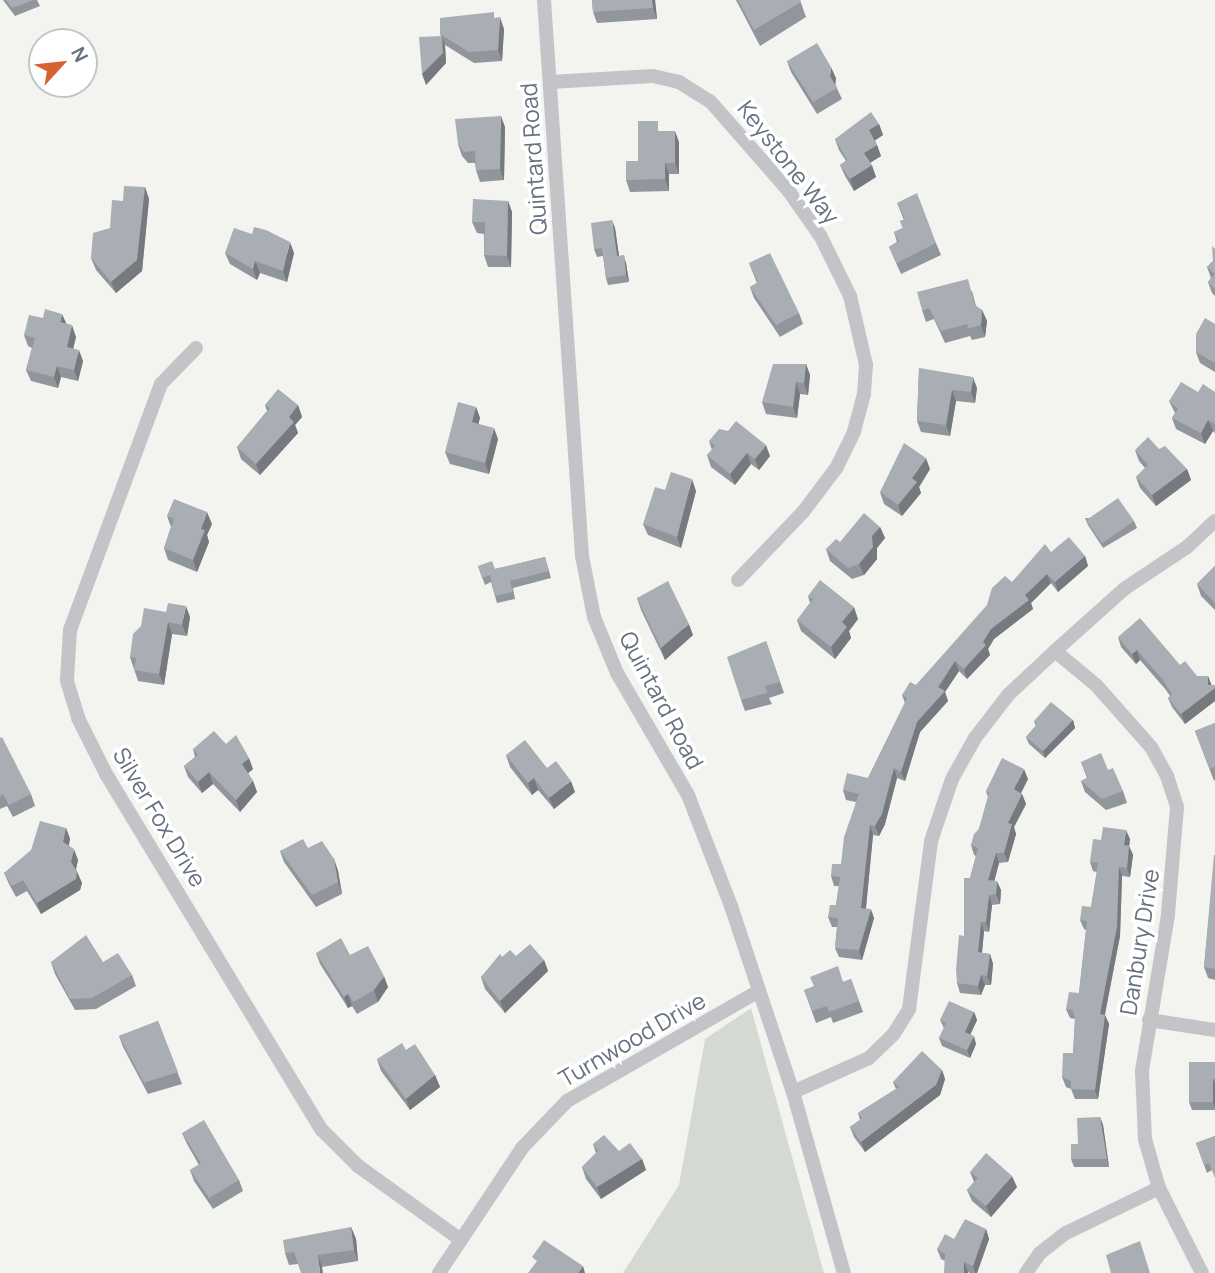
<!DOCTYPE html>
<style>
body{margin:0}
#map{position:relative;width:1215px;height:1273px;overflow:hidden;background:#f3f4f0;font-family:Manrope,sans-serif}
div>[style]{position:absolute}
.green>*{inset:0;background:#d4dad1}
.minor>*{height:14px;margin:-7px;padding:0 7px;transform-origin:7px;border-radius:7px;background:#c2c4c8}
.wall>*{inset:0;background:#90969b}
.shaded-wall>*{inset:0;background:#767a7e}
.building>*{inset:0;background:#a8aeb4;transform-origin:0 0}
span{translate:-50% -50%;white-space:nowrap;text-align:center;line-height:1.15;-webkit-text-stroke:7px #fff;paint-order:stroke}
.street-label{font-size:23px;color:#65717f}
.north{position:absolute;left:28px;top:28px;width:70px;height:70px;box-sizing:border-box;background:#fff;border:2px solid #c1c6cc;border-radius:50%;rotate:63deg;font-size:19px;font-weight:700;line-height:28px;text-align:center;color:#65717f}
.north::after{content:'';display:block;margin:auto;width:24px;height:32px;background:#d6632e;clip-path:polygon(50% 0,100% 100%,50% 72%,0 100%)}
</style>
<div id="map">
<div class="green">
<div style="clip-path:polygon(751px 1008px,824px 1273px,623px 1273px,679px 1185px,705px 1039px)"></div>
</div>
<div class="minor">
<div style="left:544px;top:0;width:557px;rotate:86.09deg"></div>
<div style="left:582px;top:556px;width:62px;rotate:78.9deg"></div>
<div style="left:594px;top:617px;width:61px;rotate:67.7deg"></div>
<div style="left:617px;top:673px;width:141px;rotate:59.8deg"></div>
<div style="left:688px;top:795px;width:119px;rotate:68.8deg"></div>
<div style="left:731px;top:906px;width:196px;rotate:71.6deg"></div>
<div style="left:793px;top:1092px;width:188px;rotate:74.3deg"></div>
<div style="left:550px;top:82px;width:103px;rotate:-3.3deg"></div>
<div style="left:653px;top:76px;width:27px;rotate:13deg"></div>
<div style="left:679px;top:82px;width:36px;rotate:32deg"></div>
<div style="left:710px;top:101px;width:118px;rotate:48.8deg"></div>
<div style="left:788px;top:190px;width:57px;rotate:54.9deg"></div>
<div style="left:821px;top:237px;width:66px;rotate:63.8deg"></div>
<div style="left:850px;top:296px;width:71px;rotate:76.9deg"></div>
<div style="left:866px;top:365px;width:29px;rotate:94deg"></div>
<div style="left:864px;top:394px;width:39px;rotate:105deg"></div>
<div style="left:854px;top:432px;width:39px;rotate:116deg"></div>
<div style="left:837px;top:467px;width:56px;rotate:127.1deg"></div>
<div style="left:803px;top:512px;width:94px;rotate:133.7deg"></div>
<div style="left:196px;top:348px;width:50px;rotate:134.2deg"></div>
<div style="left:161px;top:384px;width:262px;rotate:110.3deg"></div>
<div style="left:70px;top:630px;width:51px;rotate:93.4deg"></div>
<div style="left:67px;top:681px;width:39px;rotate:73deg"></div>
<div style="left:78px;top:718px;width:63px;rotate:63.4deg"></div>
<div style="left:106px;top:774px;width:416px;rotate:58.8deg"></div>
<div style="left:322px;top:1130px;width:51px;rotate:45deg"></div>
<div style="left:358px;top:1166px;width:127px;rotate:35.7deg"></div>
<div style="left:1055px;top:651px;width:53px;rotate:39.7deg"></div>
<div style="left:1096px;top:685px;width:83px;rotate:48.4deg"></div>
<div style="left:1151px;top:747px;width:33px;rotate:61deg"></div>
<div style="left:1167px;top:776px;width:33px;rotate:72deg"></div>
<div style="left:1177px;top:807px;width:108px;rotate:94.8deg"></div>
<div style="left:1168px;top:915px;width:158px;rotate:99.5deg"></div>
<div style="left:1142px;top:1071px;width:68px;rotate:87.5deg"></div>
<div style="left:1145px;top:1139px;width:51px;rotate:74.1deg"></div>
<div style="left:1159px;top:1188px;width:95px;rotate:63.2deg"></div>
<div style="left:1149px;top:1020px;width:67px;rotate:8.6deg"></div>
<div style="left:793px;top:1092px;width:83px;rotate:-24.1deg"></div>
<div style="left:869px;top:1058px;width:33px;rotate:-44deg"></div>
<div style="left:893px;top:1035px;width:31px;rotate:-58deg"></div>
<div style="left:909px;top:1009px;width:169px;rotate:-82.5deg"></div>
<div style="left:931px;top:841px;width:65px;rotate:-71.3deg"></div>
<div style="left:952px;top:779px;width:47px;rotate:-60.7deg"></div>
<div style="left:975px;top:738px;width:54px;rotate:-52.5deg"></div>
<div style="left:1008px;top:695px;width:64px;rotate:-43.1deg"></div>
<div style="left:1055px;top:651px;width:93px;rotate:-41.9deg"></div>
<div style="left:1124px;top:589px;width:76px;rotate:-33.7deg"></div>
<div style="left:1187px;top:547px;width:38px;rotate:-43deg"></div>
<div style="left:439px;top:1273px;width:150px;rotate:-56.4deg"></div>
<div style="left:522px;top:1148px;width:65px;rotate:-46.2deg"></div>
<div style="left:567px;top:1101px;width:221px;rotate:-29.8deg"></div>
<div style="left:1026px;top:1273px;width:24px;rotate:-55deg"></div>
<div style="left:1040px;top:1253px;width:33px;rotate:-38deg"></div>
<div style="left:1066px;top:1233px;width:103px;rotate:-25.8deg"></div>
</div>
<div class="wall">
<div style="clip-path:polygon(3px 0,37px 0,40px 6px,15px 16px)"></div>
<div style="clip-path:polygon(592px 0,655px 0,657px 19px,597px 23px,593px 12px)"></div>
<div style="clip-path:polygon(736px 0,800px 0,806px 17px,760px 46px)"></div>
<div style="clip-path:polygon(496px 18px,504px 29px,502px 61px,474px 63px,445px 45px,446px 63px,426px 85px,441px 36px,440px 34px)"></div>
<div style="clip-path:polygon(787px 61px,836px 78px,835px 84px,842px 99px,817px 114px,791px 72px)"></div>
<div style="clip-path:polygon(879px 124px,883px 135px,875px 140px,881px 156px,870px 163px,876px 177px,854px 191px,845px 176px,840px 165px,846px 161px,839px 150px,835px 139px)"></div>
<div style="clip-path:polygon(505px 127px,504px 180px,480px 182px,476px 170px,475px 163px,468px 163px,462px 156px,458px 144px)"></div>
<div style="clip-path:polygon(662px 131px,679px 142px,679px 174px,669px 174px,669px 191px,630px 192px,626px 180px,638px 161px)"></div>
<div style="clip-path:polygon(145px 187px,149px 199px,142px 271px,116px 293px,96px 270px,91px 258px,110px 228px,123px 201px)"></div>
<div style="clip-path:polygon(508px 201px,512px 212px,511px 267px,488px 267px,484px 255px,484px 234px,477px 233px,472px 222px)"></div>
<div style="clip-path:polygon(897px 203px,936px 243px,941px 255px,901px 274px,889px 247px,897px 242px,894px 232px,903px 228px,900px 221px,904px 220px)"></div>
<div style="clip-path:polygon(615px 228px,619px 256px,626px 263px,629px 282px,608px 285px,606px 278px,603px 256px,597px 257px,594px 249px)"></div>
<div style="clip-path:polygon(1215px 249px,1215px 296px,1212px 293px,1208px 282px,1211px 278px,1207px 267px,1213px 261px)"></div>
<div style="clip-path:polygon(225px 253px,294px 253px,287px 282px,260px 273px,257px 280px,230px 264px)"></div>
<div style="clip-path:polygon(749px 263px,799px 313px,803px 324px,780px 337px,754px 298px,750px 287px,757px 283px)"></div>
<div style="clip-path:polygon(972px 291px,976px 306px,982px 310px,987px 321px,985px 337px,972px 340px,970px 336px,945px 343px,934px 319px,926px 322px,922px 310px)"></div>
<div style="clip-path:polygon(66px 324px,76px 337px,73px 348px,83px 361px,78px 381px,61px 377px,58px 388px,31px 381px,26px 370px,32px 348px,28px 346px,24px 335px)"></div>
<div style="clip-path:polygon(1215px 324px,1215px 372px,1200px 363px,1196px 352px)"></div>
<div style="clip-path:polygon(806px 364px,810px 375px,808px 395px,800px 394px,797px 418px,766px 414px,762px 402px)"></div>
<div style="clip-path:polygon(919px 368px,977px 388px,975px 403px,956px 401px,950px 436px,921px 432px,917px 421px)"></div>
<div style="clip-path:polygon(1198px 392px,1215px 392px,1215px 433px,1213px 431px,1205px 444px,1176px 429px,1172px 418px,1175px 413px,1169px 401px)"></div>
<div style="clip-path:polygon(265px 405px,298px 405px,302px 417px,295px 425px,298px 433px,260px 475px,241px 459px,237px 447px,267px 411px)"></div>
<div style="clip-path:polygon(476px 407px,480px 418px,478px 423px,498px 439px,489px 474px,450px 464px,445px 452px)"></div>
<div style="clip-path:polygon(709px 441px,770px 456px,759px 470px,751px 464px,735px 485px,711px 467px,707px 455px,712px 450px)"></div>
<div style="clip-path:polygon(1135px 450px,1187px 469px,1191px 480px,1156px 506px,1140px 488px,1136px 477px,1145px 468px,1139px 461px)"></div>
<div style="clip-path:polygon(930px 469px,919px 487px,921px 493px,902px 516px,884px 504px,880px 492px)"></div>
<div style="clip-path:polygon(665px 490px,696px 491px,681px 548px,648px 535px,643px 524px)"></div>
<div style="clip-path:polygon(167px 516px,212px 524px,207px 535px,209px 542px,197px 572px,168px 560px,164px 548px,171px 527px)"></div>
<div style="clip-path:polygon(1085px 518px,1134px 521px,1137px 528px,1103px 548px,1088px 525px)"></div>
<div style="clip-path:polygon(880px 527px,885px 538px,877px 548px,877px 559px,864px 575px,852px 579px,830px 561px,826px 549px,840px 542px)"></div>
<div style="clip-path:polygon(1051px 552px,1085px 556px,1088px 566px,1058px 592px,1051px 583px,1031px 603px,1033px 609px,994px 639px,988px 649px,990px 655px,967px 679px,959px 671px,945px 692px,948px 701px,920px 732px,905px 781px,897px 778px,885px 824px,879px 836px,873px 835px,866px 908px,874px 918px,862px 960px,839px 957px,835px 948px,837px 927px,832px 927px,828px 917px,836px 905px,839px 886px,834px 886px,831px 876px,841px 864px,856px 802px,846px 800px,843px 790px,868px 778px,905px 703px,902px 695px,916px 685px,1012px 582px)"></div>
<div style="clip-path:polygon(545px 557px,551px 578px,513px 588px,515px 599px,497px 603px,491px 582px,485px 585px,478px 566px,495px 569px)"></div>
<div style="clip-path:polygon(1215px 566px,1215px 610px,1201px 596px,1197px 584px)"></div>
<div style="clip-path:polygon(808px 596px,858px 619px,849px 631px,851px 638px,835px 659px,801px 631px,797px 620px,810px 603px)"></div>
<div style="clip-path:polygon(637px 598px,693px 635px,665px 660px,641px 610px)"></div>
<div style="clip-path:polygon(190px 617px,187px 636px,172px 634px,164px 685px,138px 681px,130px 657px,141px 626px)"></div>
<div style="clip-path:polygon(1118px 637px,1180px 665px,1197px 676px,1208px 676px,1211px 685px,1215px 685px,1215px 701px,1185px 724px,1172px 707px,1168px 698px,1170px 696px,1166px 690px,1140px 660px,1136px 664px,1121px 647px)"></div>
<div style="clip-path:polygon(766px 641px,784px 693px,769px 698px,772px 704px,745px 711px,741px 700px)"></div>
<div style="clip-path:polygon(1073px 720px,1075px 728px,1045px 758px,1029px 744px,1026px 737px,1036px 726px,1034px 721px)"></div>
<div style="clip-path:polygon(1215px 723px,1215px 780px,1214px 781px,1195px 731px)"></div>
<div style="clip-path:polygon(0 738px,31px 794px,35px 806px,13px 817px,7px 806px,0 809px)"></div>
<div style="clip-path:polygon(226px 744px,253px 769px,248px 773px,253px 781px,257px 792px,240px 812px,213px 784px,202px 793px,188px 777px,184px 766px,195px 757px,193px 749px)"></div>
<div style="clip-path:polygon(506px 755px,547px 768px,575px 792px,554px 809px,538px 790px,532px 795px,510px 767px)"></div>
<div style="clip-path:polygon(1081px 762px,1108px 770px,1123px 791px,1127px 803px,1106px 810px,1085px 792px,1081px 781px,1087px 778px)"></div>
<div style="clip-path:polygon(1028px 779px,1021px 793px,1022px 794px,1026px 804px,1014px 827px,1016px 834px,1008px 862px,999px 863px,994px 881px,1001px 890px,1000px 904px,992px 905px,989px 932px,984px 931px,982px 953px,990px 954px,993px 964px,991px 985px,985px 985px,981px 995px,960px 993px,957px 983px,964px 936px,970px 878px,976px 856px,974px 855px,971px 845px,979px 829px,988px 797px,986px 791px)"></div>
<div style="clip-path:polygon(66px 828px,70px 839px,69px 845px,78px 860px,76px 869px,82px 883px,80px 890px,41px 914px,27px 891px,16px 897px,9px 884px,4px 873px)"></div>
<div style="clip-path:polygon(1130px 839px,1129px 846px,1133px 855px,1130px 877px,1122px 876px,1120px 936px,1105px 1015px,1109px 1024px,1098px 1099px,1075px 1099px,1071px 1089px,1066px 1087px,1062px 1077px,1073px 1053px,1075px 1019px,1070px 1018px,1066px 1009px,1079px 993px,1086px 930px,1084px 929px,1080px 920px,1091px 907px,1097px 872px,1093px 871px,1090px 862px,1101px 840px)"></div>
<div style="clip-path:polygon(308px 848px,334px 859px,338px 871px,342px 894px,316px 907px,284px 862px,280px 851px)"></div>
<div style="clip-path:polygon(1215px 855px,1215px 980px,1208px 978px,1204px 967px)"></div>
<div style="clip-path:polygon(316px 953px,350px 955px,388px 987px,378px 1002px,357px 1014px,352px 1006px,348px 1008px,320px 964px)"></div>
<div style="clip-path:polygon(516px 956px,544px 960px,548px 971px,505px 1013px,485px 989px,481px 977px,502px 957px)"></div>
<div style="clip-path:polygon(51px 962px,103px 962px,132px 975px,136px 986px,96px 1009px,75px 1010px,55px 974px)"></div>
<div style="clip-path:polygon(851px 979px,863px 1012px,833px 1023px,831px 1017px,816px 1023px,804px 990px,843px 982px)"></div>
<div style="clip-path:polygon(974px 1012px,977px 1020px,970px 1034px,976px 1044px,970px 1058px,942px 1046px,939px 1038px,944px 1028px,940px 1020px)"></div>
<div style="clip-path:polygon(158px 1021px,182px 1084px,148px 1094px,123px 1047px,119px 1036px)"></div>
<div style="clip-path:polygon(377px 1059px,435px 1075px,440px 1087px,410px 1110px,381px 1071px)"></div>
<div style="clip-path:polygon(1215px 1062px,1215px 1110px,1192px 1110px,1189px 1102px)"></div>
<div style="clip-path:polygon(942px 1070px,945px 1079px,940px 1095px,865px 1152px,854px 1137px,850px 1127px,860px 1120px,858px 1113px,896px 1089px,893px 1082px)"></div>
<div style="clip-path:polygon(1100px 1117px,1103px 1125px,1109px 1167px,1074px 1167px,1071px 1159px)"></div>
<div style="clip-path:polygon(182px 1133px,239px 1180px,243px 1191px,213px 1209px,194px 1181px,190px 1170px,199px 1165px,187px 1144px)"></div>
<div style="clip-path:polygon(1215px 1136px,1215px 1178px,1212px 1170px,1207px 1173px,1196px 1143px)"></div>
<div style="clip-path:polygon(593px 1144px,642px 1159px,646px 1170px,601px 1199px,586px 1179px,582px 1167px,596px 1153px)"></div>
<div style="clip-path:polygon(970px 1172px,1017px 1187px,991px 1217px,972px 1201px,967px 1190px,974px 1182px)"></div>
<div style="clip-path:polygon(351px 1227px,356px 1239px,358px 1261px,322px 1267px,298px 1264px,289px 1265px,285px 1253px)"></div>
<div style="clip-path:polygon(986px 1229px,989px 1239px,977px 1273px,970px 1273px,941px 1259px,937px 1249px,954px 1239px)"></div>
</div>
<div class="shaded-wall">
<div style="clip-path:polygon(652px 0,655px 0,657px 19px,653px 8px)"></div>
<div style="clip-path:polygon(500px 17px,504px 29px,502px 61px,498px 50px)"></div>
<div style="clip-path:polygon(442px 36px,445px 46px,446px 63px,426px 85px,422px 74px)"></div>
<div style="clip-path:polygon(831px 67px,836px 78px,835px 88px,830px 76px)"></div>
<div style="clip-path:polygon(501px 116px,505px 127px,504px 180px,500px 169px)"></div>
<div style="clip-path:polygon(879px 124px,883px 135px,874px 141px,869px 130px)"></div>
<div style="clip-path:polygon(675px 131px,679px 142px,679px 174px,675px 163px)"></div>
<div style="clip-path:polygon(877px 145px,881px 156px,868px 164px,864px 153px)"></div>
<div style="clip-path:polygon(665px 163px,669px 174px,669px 191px,665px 179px)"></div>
<div style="clip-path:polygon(872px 165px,876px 177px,854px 191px,850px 179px)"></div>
<div style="clip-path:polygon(145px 187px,149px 199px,142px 271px,116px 293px,111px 282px)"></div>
<div style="clip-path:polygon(508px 201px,512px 212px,511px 267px,507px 256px)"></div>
<div style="clip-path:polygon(612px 220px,615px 228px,620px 263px,617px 256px)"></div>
<div style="clip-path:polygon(290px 242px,294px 253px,287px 282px,283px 271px)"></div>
<div style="clip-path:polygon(624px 255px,626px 263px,629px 282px,626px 275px)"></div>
<div style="clip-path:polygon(255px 261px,260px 273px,257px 280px,253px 269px)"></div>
<div style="clip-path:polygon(982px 310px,987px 321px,985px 337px,981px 325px)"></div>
<div style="clip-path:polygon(62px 314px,67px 325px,60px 322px)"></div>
<div style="clip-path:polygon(72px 325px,76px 337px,71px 358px,67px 347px)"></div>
<div style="clip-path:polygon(79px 350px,83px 361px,78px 381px,74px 370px)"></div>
<div style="clip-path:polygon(806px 364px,810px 375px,808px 395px,804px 383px)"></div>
<div style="clip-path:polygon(57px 366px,61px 377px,58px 388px,54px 377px)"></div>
<div style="clip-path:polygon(973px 377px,977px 388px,975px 403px,971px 392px)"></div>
<div style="clip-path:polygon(796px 382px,800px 394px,797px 418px,793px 407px)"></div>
<div style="clip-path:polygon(952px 390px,956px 401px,950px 436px,946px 425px)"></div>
<div style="clip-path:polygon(298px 405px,302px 417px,295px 425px,298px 433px,260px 475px,256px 464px,289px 417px)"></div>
<div style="clip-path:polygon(476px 407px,480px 418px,476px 433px,472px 422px)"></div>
<div style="clip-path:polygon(1208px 420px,1213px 431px,1205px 444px,1201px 433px)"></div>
<div style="clip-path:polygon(494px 428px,498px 439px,489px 474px,485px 463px)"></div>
<div style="clip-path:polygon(766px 445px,770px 456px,759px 470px,755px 459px)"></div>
<div style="clip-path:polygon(747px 453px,751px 464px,735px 485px,730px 474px)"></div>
<div style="clip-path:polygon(926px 458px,930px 469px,919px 487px,921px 493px,902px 516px,898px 505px,912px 478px)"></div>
<div style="clip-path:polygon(1187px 469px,1191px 480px,1156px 506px,1152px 495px)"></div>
<div style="clip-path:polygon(692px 479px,696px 491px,681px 548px,677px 537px)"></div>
<div style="clip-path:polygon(207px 512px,212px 524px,207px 535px,209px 542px,197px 572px,193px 560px,201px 529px)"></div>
<div style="clip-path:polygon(880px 527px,885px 538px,877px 548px,877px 559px,864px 575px,859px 564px,872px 536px)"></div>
<div style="clip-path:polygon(1085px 556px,1088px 566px,1058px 592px,1055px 582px)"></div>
<div style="clip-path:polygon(1047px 574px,1051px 583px,1031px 603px,1033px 609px,994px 639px,988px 649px,990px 655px,967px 679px,964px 669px,991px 629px)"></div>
<div style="clip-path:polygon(186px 606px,190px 617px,187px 636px,182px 625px)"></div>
<div style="clip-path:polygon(854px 607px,858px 619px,849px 631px,851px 638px,835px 659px,831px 647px,842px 622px)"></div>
<div style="clip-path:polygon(168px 622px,172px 634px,164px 685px,159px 674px)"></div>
<div style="clip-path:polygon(689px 624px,693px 635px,665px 660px,661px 648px)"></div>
<div style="clip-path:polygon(1137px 650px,1140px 660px,1136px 664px,1132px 654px)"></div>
<div style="clip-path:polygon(955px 661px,959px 671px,945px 692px,948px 701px,920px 732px,905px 781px,901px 772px,917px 722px)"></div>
<div style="clip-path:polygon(1208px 676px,1212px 686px,1215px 688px,1215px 701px,1185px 724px,1181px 714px,1208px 685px)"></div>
<div style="clip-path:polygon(1073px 720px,1075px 728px,1045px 758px,1043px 751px)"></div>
<div style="clip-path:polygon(249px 758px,253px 769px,246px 775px,242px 764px)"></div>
<div style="clip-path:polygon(894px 768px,897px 778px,885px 824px,879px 836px,875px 826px)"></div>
<div style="clip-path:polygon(1024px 769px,1028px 779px,1018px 799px,1014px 789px)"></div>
<div style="clip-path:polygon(209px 772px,213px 784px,202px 793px,198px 782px)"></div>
<div style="clip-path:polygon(534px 778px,538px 790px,532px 795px,528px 783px)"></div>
<div style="clip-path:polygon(253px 781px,257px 792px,240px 812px,236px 800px)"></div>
<div style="clip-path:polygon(571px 781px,575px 792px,554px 809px,549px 798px)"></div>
<div style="clip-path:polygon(1022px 794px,1026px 804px,1014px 827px,1016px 834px,1008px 862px,1004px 853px,1008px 823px)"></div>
<div style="clip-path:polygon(870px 825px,873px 835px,865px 917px,861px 908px)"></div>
<div style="clip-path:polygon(66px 828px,70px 839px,67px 853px,63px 842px)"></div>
<div style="clip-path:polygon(1126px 830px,1130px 839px,1128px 855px,1124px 845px)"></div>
<div style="clip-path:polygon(1129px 846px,1133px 855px,1130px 877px,1127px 868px)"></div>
<div style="clip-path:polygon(74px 849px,78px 860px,75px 873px,71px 862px)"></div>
<div style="clip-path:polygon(996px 853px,999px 863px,992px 890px,988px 880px)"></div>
<div style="clip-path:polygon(334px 859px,338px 871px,342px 894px,338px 882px)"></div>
<div style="clip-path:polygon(1119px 867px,1122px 876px,1120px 936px,1103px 1023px,1100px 1014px)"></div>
<div style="clip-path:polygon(77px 872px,82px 883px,80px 890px,41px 914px,37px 903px)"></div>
<div style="clip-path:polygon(997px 881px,1001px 890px,1000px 904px,996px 894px)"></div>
<div style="clip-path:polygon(989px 895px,992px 905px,989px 932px,986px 922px)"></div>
<div style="clip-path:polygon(871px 909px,874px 918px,862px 960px,859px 950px)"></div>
<div style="clip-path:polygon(981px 922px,984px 931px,981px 962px,978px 952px)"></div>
<div style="clip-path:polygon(990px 954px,993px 964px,991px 985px,987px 976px)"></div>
<div style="clip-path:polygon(544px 960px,548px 971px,505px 1013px,500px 1001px)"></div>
<div style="clip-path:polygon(981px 975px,985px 985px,981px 995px,978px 986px)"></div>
<div style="clip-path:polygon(384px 976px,388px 987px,378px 1002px,374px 990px)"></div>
<div style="clip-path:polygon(348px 994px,352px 1006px,348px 1008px,344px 997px)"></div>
<div style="clip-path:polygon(974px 1012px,977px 1020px,968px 1040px,965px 1032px)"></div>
<div style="clip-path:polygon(1105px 1015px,1109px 1024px,1098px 1099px,1095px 1090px)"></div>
<div style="clip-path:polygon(974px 1036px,976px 1044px,970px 1058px,967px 1050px)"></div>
<div style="clip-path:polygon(942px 1070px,945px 1079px,940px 1095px,865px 1152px,861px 1142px)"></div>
<div style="clip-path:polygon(435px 1075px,440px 1087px,410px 1110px,406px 1099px)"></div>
<div style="clip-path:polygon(1213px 1079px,1215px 1084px,1215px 1107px,1213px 1102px)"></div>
<div style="clip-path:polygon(1100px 1117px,1103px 1125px,1109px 1167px,1107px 1159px)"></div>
<div style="clip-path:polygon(642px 1159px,646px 1170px,601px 1199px,597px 1187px)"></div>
<div style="clip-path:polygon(1012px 1176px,1017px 1187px,991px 1217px,986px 1206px)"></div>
<div style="clip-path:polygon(351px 1227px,356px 1239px,358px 1261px,354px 1250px)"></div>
<div style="clip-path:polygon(986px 1229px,989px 1239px,977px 1273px,975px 1273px,973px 1266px)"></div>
<div style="clip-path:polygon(318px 1255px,322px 1267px,323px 1273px,320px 1273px)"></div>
<div style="clip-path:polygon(964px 1262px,968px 1272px,968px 1273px,964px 1273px)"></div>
<div style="clip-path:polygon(583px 1266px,585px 1273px,578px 1273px)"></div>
</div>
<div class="building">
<div style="clip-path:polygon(6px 0,33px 0,12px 8px)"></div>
<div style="clip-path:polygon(592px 0,652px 0,653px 8px,593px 12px)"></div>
<div style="clip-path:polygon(738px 0,800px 0,801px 2px,754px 30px)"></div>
<div style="clip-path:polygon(494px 12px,494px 18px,500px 17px,498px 50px,469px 52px,440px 34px,440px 18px)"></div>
<div style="clip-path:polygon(442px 36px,443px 53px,422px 74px,419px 37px)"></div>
<div style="clip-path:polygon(817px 43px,831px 67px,830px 76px,837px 88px,813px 102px,787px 61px)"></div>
<div style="clip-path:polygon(871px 112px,879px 124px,869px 130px,877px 145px,864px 153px,872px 165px,850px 179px,840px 165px,847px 160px,835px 139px)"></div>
<div style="clip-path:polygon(501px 116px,500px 169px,476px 170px,475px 151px,464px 152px,458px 144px,455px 119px)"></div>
<div style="clip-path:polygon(638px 121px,658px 121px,658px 131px,675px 131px,675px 163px,665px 163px,665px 179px,626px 180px,626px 161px,638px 161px)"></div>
<div style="clip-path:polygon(124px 186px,145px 187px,137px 260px,111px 282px,91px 258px,93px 233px,110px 228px,112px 200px,123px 201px)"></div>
<div style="clip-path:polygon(917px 193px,936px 243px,897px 263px,889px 247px,899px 242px,894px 232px,903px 228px,900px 221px,905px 219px,897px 203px)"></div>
<div style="clip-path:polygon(473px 199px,508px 201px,507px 256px,484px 255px,485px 222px,472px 222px)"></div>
<div style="clip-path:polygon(612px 220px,617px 256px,624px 255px,626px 275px,606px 278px,602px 248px,594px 249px,591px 223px)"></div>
<div style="clip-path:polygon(254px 227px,266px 230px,290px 242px,283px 271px,255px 261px,253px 269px,225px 253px,234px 228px,252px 234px)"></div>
<div style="clip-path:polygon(1212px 246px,1215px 249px,1215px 289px,1208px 282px,1215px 274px,1207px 267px,1213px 261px)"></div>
<div style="clip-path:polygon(770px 253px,799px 313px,776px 325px,750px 287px,758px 282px,749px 263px)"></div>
<div style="clip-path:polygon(968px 279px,975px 306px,982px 310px,981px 325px,967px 329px,968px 324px,941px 331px,929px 308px,922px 310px,917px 292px)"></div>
<div style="clip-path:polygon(45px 309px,62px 314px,60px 322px,72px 325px,67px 347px,79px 350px,74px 370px,57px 366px,54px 377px,26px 370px,35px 338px,24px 335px,29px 315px,43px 318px)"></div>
<div style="clip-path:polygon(1205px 318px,1215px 324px,1215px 363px,1196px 352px,1196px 334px)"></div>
<div style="clip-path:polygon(773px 364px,806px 364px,804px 383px,796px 382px,793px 407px,762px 402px)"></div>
<div style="clip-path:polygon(919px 368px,973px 377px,971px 392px,952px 390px,946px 425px,917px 421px)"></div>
<div style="clip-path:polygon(1181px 382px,1198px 392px,1203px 384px,1215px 392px,1215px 424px,1208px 420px,1201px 433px,1172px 418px,1178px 409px,1169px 401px)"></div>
<div style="clip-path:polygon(278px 389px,298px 405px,289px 417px,294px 422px,256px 464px,237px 447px,270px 408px,265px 405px)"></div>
<div style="clip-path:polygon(458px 402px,476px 407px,472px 422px,494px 428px,485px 463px,445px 452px)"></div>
<div style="clip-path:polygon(736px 421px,766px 445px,755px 459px,747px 453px,730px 474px,707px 455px,715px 446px,709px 441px,719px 429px,728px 431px)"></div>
<div style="clip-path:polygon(1148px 437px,1159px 449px,1165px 446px,1187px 469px,1152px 495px,1136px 477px,1148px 465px,1135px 450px)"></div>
<div style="clip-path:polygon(904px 443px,926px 458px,912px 478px,917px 482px,898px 505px,880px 492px)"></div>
<div style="clip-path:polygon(671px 472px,692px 479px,677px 537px,643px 524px,655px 487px,665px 490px)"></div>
<div style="left:1118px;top:498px;width:28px;height:39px;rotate:55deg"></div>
<div style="clip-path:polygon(174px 499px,207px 512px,201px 529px,205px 530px,193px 560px,164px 548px,174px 519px,167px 516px)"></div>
<div style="clip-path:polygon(864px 513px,880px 527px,872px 536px,873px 547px,859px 564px,848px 568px,826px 549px,836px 539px,840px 542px)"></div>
<div style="clip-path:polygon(1069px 537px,1085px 556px,1055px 582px,1047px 574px,1025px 595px,1029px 600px,991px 629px,983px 642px,986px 645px,964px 669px,955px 661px,938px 687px,945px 691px,917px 722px,901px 772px,894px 768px,882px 814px,875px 826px,870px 825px,861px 908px,871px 909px,859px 950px,835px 948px,838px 918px,828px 917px,830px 905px,836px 905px,840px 877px,831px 876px,832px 864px,841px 864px,844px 837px,859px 794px,843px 790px,847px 773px,868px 778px,907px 698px,902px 695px,910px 682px,916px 685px,987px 605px,992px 588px,1005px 576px,1012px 582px,1045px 544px,1051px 552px)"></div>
<div style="clip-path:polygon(545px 557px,549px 571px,510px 581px,513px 592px,495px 596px,490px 575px,482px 578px,478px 566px,492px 561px,495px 569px)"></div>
<div style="clip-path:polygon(1215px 566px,1215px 603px,1197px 584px)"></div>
<div style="clip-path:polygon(820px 580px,854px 607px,842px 622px,847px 627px,831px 647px,797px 620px,813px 599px,808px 596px)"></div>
<div style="clip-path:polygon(668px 581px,689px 624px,661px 648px,637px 598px)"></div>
<div style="clip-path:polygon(168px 603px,186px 606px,182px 625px,168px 622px,159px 674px,134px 670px,136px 658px,130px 657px,133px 634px,141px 626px,144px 608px,166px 612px)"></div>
<div style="clip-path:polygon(1140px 618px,1180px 665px,1185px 661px,1197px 676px,1208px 676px,1208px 685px,1215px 685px,1215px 688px,1181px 714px,1168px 698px,1172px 694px,1163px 680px,1137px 650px,1132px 654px,1118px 637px)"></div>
<div style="clip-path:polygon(766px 641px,780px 682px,765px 686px,767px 693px,741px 700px,727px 657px)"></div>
<div style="clip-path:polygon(1051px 702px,1073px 720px,1043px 751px,1026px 737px,1037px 724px,1034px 721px)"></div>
<div style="clip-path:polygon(1215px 723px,1215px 767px,1210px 769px,1195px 731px)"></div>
<div style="clip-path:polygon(214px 731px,226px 744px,236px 735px,249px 758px,242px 764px,253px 781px,236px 800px,209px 772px,198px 782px,184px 766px,198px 755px,193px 749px)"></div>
<div style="clip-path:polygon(2px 737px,31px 794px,9px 805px,3px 794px,0 796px,0 738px)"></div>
<div style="clip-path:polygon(525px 740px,547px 768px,556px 761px,571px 781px,549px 798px,534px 778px,528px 783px,506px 755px)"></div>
<div style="clip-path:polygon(1101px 753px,1108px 770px,1113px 768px,1123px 791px,1102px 799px,1081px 781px,1088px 778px,1081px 762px)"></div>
<div style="clip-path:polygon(1002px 758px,1024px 769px,1014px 789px,1022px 794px,1008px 823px,1012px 824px,1004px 853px,996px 853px,988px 880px,997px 881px,996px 894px,989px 895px,986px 922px,981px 922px,978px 952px,990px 954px,987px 976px,981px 975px,978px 986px,957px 983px,956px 970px,959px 935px,964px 936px,964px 878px,970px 878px,978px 848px,971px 845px,974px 834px,979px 829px,989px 793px,986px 791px)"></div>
<div style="clip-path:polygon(40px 821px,66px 828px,63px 842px,74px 849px,71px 862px,77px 872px,76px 879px,37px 903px,23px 880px,12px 886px,4px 873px,31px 850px)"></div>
<div style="clip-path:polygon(1103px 827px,1126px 830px,1124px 845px,1129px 846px,1127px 868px,1119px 867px,1117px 927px,1100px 1014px,1105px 1015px,1095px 1090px,1071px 1089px,1071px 1081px,1062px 1077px,1063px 1053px,1073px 1053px,1075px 1020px,1073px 1010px,1066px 1009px,1069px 992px,1079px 993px,1087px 921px,1080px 920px,1082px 906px,1091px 907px,1098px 863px,1090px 862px,1093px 839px,1101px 840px)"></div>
<div style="clip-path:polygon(303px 839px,308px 848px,322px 841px,334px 859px,338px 882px,312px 895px,280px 851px)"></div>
<div style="clip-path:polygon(1214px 855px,1215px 855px,1215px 969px,1204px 967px)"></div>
<div style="clip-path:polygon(86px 935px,103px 962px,118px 953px,132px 975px,92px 998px,70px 999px,51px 962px)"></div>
<div style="clip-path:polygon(341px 938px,350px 955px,368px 946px,384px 976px,374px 990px,353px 1002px,348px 994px,344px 997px,316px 953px)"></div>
<div style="clip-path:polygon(530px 944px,544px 960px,500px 1001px,481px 977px,500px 954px,502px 957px,510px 950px,516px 956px)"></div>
<div style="clip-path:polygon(838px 966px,843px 982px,851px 979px,859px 1001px,829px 1012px,827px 1006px,812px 1011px,804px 990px,814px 986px,810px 977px)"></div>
<div style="clip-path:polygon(949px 1001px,974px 1012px,965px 1032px,974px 1036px,967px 1050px,939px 1038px,946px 1023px,940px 1020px)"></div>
<div style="clip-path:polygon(158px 1021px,178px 1072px,144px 1083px,119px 1036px)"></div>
<div style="clip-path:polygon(402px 1043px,406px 1050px,415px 1044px,435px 1075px,406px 1099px,377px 1059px)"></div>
<div style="clip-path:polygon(922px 1051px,942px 1070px,936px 1085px,861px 1142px,850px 1127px,862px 1118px,858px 1113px,899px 1087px,893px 1082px)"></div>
<div style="clip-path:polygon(1189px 1062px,1215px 1062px,1215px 1079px,1213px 1079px,1213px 1102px,1189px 1102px)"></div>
<div style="clip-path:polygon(1100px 1117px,1107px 1159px,1071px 1159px,1071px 1144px,1078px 1144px,1077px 1118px)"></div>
<div style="clip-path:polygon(204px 1120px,239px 1180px,209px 1198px,190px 1170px,201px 1163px,182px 1133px)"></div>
<div style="clip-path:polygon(604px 1135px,619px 1151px,630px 1143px,642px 1159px,597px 1187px,582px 1167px,598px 1151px,593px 1144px)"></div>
<div style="clip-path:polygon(1215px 1136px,1215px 1177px,1209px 1163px,1204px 1165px,1196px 1143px)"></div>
<div style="clip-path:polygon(986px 1153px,1012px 1176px,986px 1206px,967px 1190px,978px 1178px,970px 1172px)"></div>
<div style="clip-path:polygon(965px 1219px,986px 1229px,973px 1266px,964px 1262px,964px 1273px,944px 1273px,945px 1254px,937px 1249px,945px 1234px,954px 1239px)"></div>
<div style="clip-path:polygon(351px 1227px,354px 1250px,318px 1255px,320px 1273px,301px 1273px,294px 1252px,285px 1253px,283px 1240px)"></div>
<div style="clip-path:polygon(544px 1240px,583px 1266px,578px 1273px,528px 1273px,537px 1261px,532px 1257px)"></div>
<div style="clip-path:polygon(1140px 1241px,1150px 1273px,1111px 1273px,1106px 1255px)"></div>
</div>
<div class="street-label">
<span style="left:533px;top:159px;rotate:-94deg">Quintard Road</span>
<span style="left:789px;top:162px;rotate:52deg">Keystone Way</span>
<span style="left:662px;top:700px;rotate:62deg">Quintard Road</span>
<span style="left:160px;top:817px;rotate:59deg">Silver Fox Drive</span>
<span style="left:1139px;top:942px;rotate:-81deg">Danbury Drive</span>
<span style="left:632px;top:1039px;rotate:-30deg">Turnwood Drive</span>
</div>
<div class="north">N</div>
</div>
